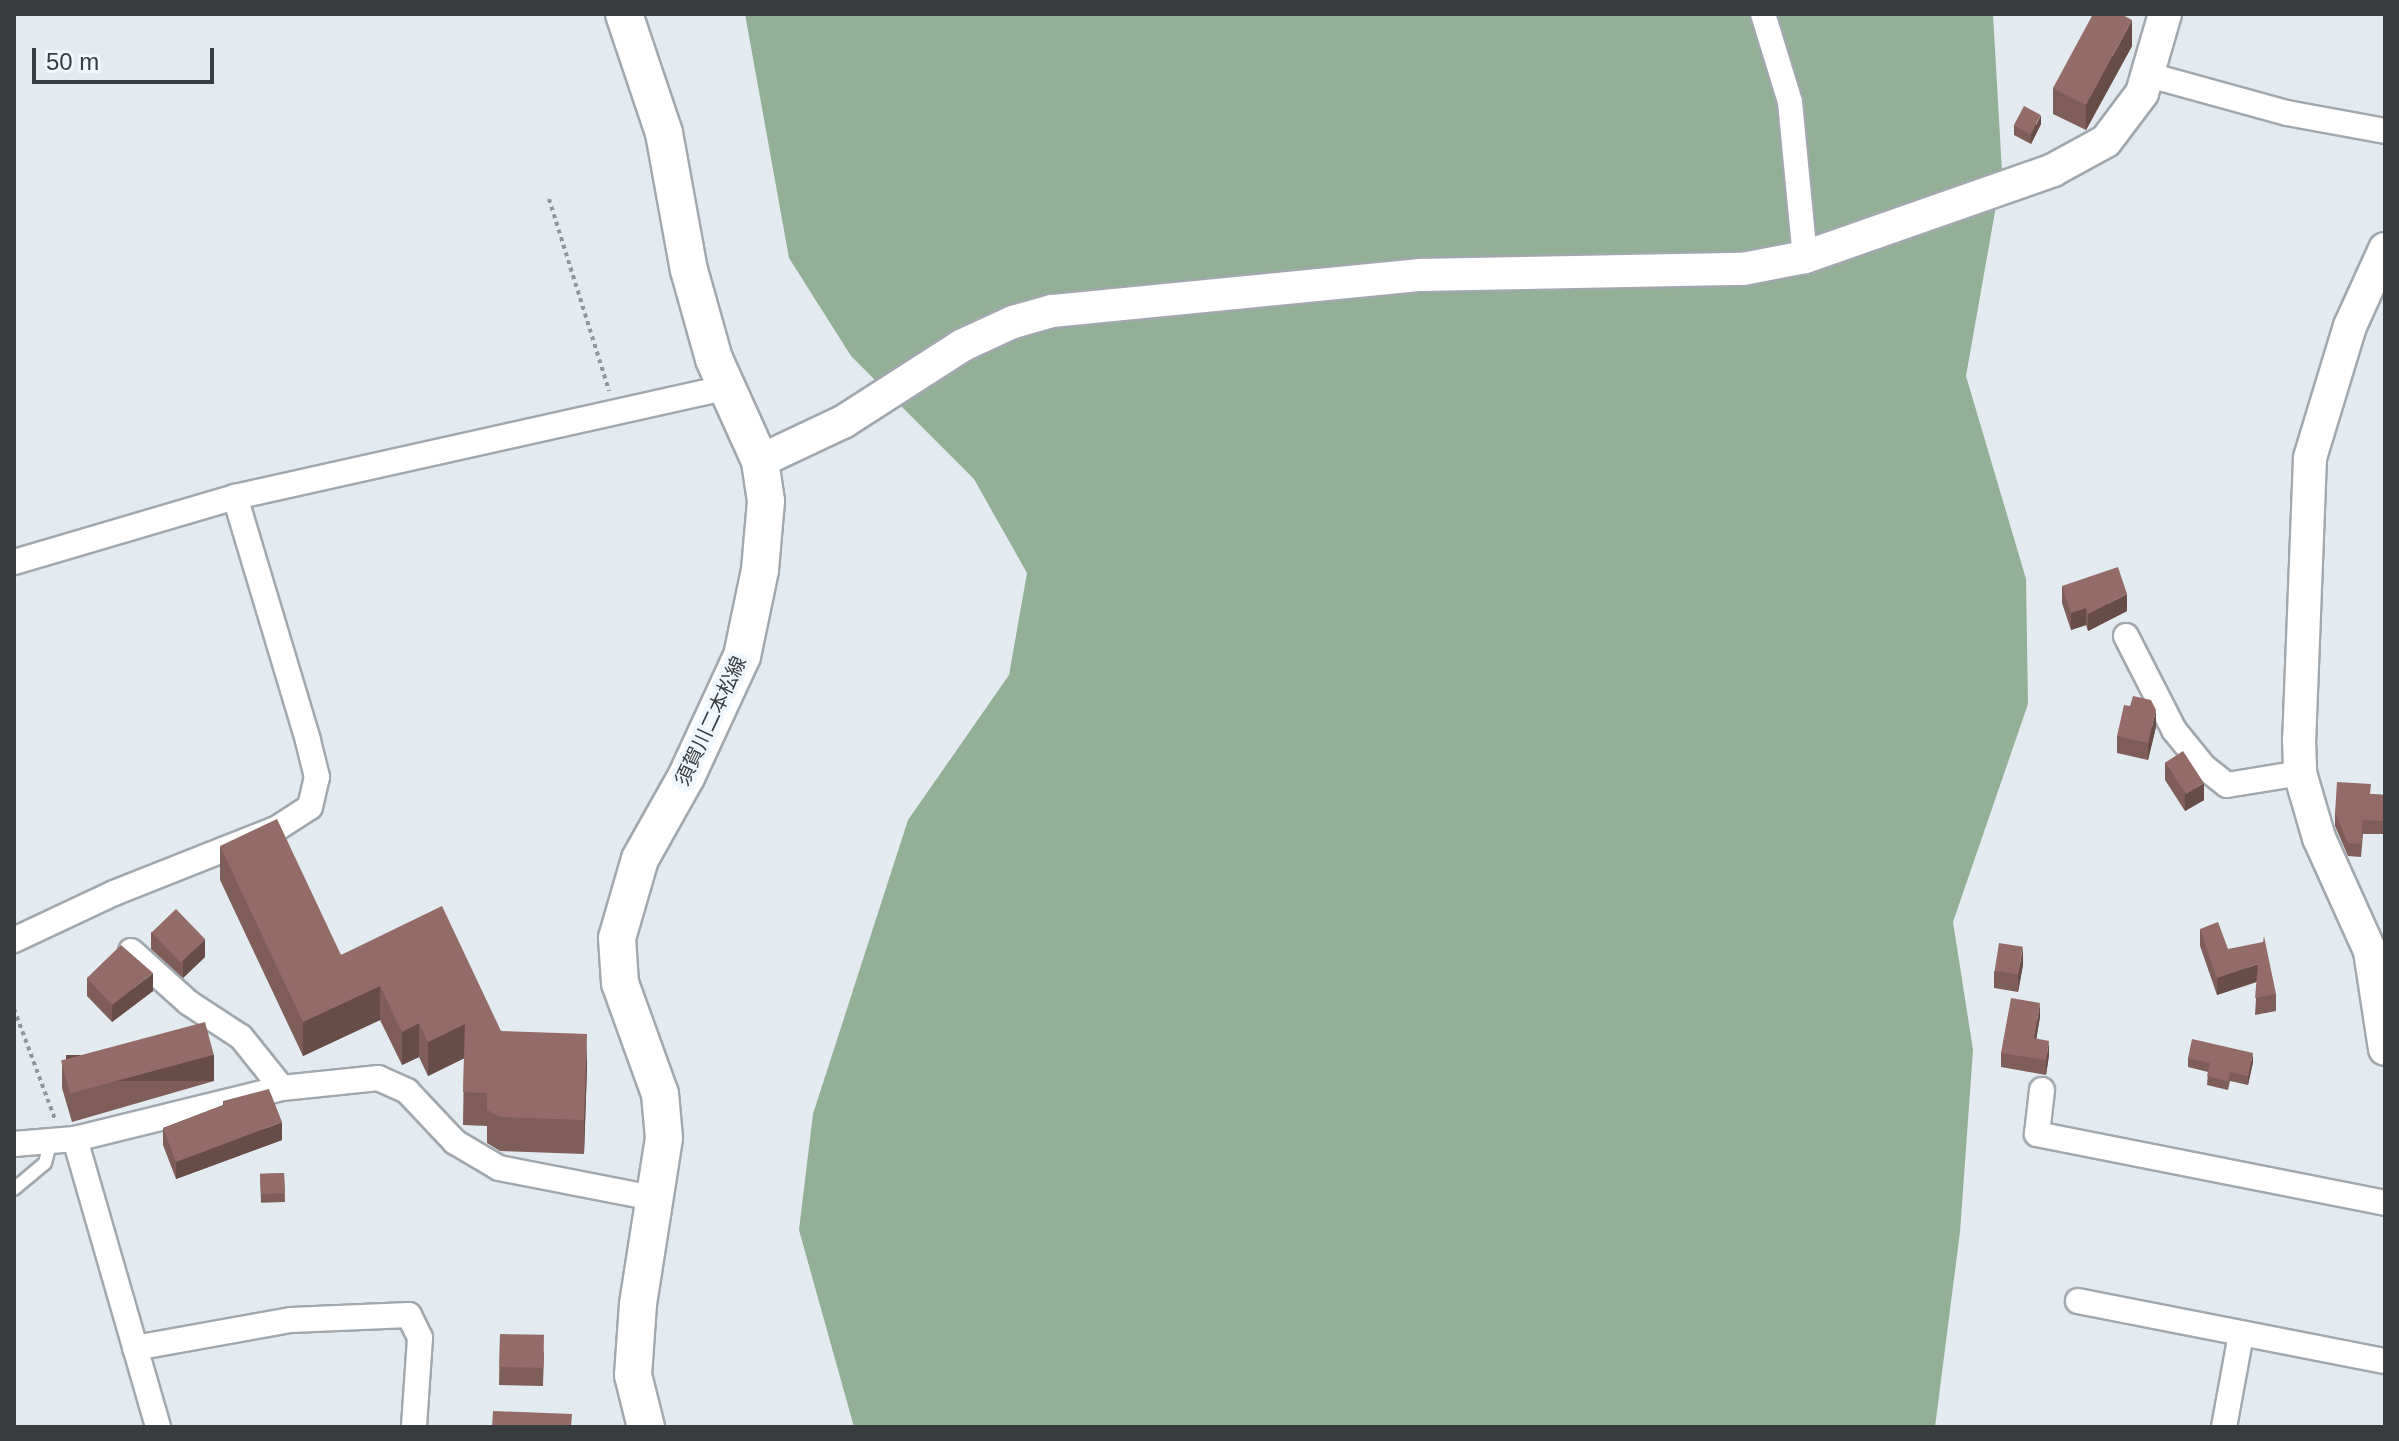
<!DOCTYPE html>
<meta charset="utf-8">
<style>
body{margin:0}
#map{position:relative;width:2399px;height:1441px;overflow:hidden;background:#e3eaf0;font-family:Arial,"Noto Sans JP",sans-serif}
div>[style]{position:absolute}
.forest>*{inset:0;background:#91b095}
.path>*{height:4px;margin-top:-2px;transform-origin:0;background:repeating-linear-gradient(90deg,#91969a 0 4px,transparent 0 8px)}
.roads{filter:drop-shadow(2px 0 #a1a8ae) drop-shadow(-2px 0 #a1a8ae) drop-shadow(0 2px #a1a8ae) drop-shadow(0 -2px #a1a8ae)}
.service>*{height:12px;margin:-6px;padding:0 6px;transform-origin:6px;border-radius:6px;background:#fff}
.minor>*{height:24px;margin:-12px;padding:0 12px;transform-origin:12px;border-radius:12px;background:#fff}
.tertiary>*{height:32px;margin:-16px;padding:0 16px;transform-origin:16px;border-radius:16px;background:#fff}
.secondary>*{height:36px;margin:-18px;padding:0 18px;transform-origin:18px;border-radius:18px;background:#fff}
.wall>*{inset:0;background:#7f5d59;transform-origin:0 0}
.shaded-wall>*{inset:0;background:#684c48;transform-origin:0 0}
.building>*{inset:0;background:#946c67;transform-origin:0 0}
span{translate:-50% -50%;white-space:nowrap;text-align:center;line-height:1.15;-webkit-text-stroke:8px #f0f7fd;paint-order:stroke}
.street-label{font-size:20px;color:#393c3e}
.frame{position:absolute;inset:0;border:16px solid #393c3e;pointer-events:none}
.scale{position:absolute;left:32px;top:48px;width:182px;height:36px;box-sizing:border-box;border:4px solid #393c3e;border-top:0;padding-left:10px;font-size:24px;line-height:28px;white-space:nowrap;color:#393c3e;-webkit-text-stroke:6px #f0f7fd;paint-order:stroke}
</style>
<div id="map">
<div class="forest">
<div style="clip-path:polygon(745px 14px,1993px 14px,2002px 172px,1966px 376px,2026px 579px,2028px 704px,1953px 922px,1973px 1050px,1960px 1232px,1935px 1427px,854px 1427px,799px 1230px,813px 1114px,908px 820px,1009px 675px,1027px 573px,974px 479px,851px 356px,789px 258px)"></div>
</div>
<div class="path">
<div style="left:549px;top:199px;width:201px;rotate:72.6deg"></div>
<div style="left:14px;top:1009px;width:117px;rotate:69.6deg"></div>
</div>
<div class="roads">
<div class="service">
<div style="left:14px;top:1189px;width:40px;rotate:-40deg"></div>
<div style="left:45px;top:1163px;width:23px;rotate:-75deg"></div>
</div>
<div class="minor">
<div style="left:1763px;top:14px;width:92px;rotate:72.9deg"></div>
<div style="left:1790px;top:102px;width:156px;rotate:84.5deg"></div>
<div style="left:2149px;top:75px;width:143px;rotate:15.4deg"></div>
<div style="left:2287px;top:113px;width:100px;rotate:10.4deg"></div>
<div style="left:14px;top:562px;width:230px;rotate:-16.4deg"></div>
<div style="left:235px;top:497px;width:501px;rotate:-12.57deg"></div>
<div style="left:2126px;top:636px;width:106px;rotate:62.9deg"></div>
<div style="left:2174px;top:730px;width:48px;rotate:51deg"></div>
<div style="left:2204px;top:767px;width:29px;rotate:38deg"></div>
<div style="left:2227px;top:785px;width:74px;rotate:-9.3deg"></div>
<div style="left:14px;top:940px;width:110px;rotate:-25.2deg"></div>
<div style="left:114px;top:893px;width:174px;rotate:-21.6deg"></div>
<div style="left:276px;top:829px;width:40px;rotate:-32.9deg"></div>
<div style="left:310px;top:807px;width:31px;rotate:-77deg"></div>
<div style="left:317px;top:777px;width:38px;rotate:-104deg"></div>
<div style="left:308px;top:740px;width:254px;rotate:-106.7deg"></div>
<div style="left:131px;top:951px;width:78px;rotate:41.9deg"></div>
<div style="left:189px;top:1003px;width:62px;rotate:33.2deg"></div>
<div style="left:241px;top:1037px;width:65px;rotate:51.2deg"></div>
<div style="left:2042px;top:1090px;width:44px;rotate:96.5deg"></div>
<div style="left:2037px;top:1134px;width:355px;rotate:11.2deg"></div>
<div style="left:75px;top:1139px;width:300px;rotate:73.9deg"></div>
<div style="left:14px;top:1144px;width:61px;rotate:-4.7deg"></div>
<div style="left:75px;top:1139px;width:213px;rotate:-13.8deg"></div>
<div style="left:282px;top:1088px;width:97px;rotate:-5.9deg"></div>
<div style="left:378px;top:1078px;width:32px;rotate:24deg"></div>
<div style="left:407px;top:1091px;width:70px;rotate:46.7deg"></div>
<div style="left:455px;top:1142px;width:51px;rotate:30.6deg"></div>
<div style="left:499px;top:1168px;width:162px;rotate:11deg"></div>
<div style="left:2078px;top:1301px;width:313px;rotate:11.1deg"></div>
<div style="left:135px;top:1348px;width:158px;rotate:-10.2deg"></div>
<div style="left:291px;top:1320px;width:118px;rotate:-2.4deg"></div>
<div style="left:409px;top:1315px;width:25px;rotate:64deg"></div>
<div style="left:420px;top:1338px;width:89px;rotate:93.9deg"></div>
<div style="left:2224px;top:1427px;width:95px;rotate:-79.6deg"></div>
</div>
<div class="tertiary">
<div style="left:2385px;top:249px;width:85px;rotate:114.4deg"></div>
<div style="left:2350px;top:326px;width:138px;rotate:106.9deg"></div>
<div style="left:2310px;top:458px;width:281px;rotate:92.2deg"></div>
<div style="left:2299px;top:739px;width:34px;rotate:88deg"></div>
<div style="left:2300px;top:773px;width:68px;rotate:73.7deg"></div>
<div style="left:2319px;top:838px;width:124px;rotate:65.7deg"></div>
<div style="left:2370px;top:951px;width:99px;rotate:81.3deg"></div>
<div style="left:760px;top:461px;width:92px;rotate:-25.2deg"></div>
<div style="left:843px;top:422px;width:143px;rotate:-32.7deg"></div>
<div style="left:963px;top:345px;width:55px;rotate:-24.7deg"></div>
<div style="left:1013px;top:322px;width:41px;rotate:-15.8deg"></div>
<div style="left:1052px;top:311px;width:370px;rotate:-5.6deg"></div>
<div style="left:1420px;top:275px;width:323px;rotate:-1.1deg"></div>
<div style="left:1743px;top:269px;width:63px;rotate:-11deg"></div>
<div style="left:1805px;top:257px;width:263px;rotate:-19.3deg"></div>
<div style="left:2053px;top:170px;width:60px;rotate:-28.7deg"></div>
<div style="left:2106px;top:141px;width:60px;rotate:-53.1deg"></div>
<div style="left:2142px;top:93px;width:82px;rotate:-73.8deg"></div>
</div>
<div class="secondary">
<div style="left:624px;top:14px;width:126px;rotate:71.4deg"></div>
<div style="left:664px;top:133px;width:139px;rotate:79.7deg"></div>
<div style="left:689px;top:270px;width:92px;rotate:74.3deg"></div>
<div style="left:714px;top:359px;width:112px;rotate:65.7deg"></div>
<div style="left:760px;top:461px;width:40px;rotate:81.5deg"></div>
<div style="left:766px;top:501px;width:69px;rotate:95deg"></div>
<div style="left:760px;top:570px;width:88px;rotate:101.8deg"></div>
<div style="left:742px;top:656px;width:133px;rotate:114.8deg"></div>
<div style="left:686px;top:777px;width:94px;rotate:119.3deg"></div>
<div style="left:640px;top:859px;width:82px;rotate:106.2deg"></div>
<div style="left:617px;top:938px;width:45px;rotate:86.2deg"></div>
<div style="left:620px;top:983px;width:118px;rotate:70.2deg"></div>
<div style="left:660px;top:1094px;width:44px;rotate:84.8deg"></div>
<div style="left:664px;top:1138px;width:168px;rotate:98.9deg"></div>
<div style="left:638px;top:1304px;width:71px;rotate:94deg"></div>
<div style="left:633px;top:1375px;width:54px;rotate:76deg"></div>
</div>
</div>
<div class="wall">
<div style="clip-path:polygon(2132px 46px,2086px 130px,2053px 114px,2053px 88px)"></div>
<div style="clip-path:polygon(2041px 124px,2031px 144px,2014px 135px,2014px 126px)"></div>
<div style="clip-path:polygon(2062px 586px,2127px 611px,2088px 631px,2086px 625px,2071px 630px,2062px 603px)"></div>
<div style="clip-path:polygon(2156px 727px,2148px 760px,2117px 753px,2117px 736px)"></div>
<div style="clip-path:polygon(2165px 762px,2204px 800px,2185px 811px,2165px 780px)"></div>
<div style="clip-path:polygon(2371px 794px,2385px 795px,2385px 834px,2363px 834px,2361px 857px,2348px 856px,2335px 826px,2335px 813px)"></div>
<div style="clip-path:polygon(220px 846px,341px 955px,501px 1031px,587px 1067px,584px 1154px,500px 1151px,487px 1143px,487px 1126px,463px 1125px,464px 1058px,428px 1076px,419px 1057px,402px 1065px,380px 1020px,303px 1056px,220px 880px)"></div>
<div style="clip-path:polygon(2200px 929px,2228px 949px,2276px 994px,2276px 1011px,2255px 1015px,2257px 982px,2217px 995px,2200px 946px)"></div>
<div style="clip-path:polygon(151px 932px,205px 957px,183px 978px,151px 949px)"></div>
<div style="clip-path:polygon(2023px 965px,2018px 992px,1994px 988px,1994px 971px)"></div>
<div style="clip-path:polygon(87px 978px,153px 991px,112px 1022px,87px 996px)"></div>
<div style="clip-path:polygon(2040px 1017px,2036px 1039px,2049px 1055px,2046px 1075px,2001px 1067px,2001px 1053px)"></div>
<div style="clip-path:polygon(2188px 1058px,2253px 1062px,2248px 1085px,2230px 1081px,2228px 1090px,2207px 1085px,2208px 1072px,2188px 1067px)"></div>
<div style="clip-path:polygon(62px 1063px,214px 1081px,72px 1122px,62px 1088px)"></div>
<div style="clip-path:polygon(223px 1101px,282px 1140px,176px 1179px,163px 1145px,163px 1128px,223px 1105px)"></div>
<div style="left:284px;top:1173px;width:29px;height:24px;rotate:88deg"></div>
<div style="clip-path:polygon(500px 1334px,544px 1352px,543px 1386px,499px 1385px)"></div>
</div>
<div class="shaded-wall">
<div style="clip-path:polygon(2132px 20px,2132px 46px,2086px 130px,2086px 105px)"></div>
<div style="clip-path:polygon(2041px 115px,2041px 124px,2031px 144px,2031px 135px)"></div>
<div style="clip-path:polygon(2127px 594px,2127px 611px,2088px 631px,2088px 614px)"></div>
<div style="clip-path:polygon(2086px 608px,2086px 625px,2071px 630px,2071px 613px)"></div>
<div style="clip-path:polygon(2156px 710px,2156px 727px,2148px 760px,2148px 743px)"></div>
<div style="clip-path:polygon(2204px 783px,2204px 800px,2185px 811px,2185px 794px)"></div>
<div style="clip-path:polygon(205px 939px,205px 957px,183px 978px,183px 960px)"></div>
<div style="clip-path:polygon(2023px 947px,2023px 965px,2018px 992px,2018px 975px)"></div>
<div style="clip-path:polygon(2258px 964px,2258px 981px,2217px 995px,2217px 978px)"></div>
<div style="clip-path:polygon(153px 973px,153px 991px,112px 1022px,112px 1005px)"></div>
<div style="clip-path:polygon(380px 986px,380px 1020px,303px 1056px,303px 1022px)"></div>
<div style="clip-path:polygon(2040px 1003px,2040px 1017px,2034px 1053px,2034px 1038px)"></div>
<div style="clip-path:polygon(419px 1023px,419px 1057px,402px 1065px,402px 1032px)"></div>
<div style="clip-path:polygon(465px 1024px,465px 1058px,428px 1076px,428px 1042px)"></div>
<div style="clip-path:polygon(587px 1034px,587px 1067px,584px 1154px,584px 1120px)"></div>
<div style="clip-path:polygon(2049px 1041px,2049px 1055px,2046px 1075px,2046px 1060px)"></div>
<div style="clip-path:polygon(2253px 1053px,2253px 1062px,2248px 1085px,2248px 1076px)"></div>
<div style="left:214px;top:1055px;width:26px;height:148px;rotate:90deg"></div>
<div style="clip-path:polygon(282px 1122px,282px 1140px,176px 1179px,176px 1162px)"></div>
</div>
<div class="building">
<div style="clip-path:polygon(2093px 14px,2121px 14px,2132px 20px,2086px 105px,2053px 88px)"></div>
<div style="left:2024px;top:106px;width:19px;height:22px;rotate:28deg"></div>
<div style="clip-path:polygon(2118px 567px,2127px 594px,2088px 614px,2086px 608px,2071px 613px,2062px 586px)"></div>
<div style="clip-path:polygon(2133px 696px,2151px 700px,2156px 710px,2148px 743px,2117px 736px,2124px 705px,2130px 706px)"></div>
<div style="left:2183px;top:751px;width:38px;height:21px;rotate:57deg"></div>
<div style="clip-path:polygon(2337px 782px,2371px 784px,2370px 794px,2385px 795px,2385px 821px,2363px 820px,2361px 844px,2348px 843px,2335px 813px)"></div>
<div style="clip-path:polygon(277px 819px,341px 955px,442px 906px,501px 1031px,587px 1034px,584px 1120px,500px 1117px,487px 1110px,487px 1093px,463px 1092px,465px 1024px,428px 1042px,419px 1023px,402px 1032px,380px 986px,303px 1022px,220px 846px)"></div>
<div style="left:176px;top:909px;width:42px;height:34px;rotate:46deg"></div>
<div style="clip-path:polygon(2218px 922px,2228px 949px,2263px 942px,2264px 936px,2276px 994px,2255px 998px,2258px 964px,2217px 978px,2200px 929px)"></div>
<div style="left:1999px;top:943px;width:24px;height:28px;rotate:9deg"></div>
<div style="clip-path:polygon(121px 945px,153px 973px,112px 1005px,87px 978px)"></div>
<div style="clip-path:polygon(2011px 998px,2040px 1003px,2034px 1038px,2049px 1041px,2046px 1060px,2001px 1053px)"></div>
<div style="left:205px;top:1022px;width:34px;height:149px;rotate:75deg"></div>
<div style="clip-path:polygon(2192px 1039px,2253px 1053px,2248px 1076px,2230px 1072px,2228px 1081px,2207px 1076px,2210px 1063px,2188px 1058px)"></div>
<div style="clip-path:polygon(269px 1089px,282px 1122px,176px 1162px,163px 1128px,224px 1105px,223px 1101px)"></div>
<div style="left:284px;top:1173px;width:20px;height:24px;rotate:87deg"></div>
<div style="left:500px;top:1334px;width:44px;height:33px;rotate:1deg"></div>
<div style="clip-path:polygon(493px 1411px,572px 1414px,571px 1427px,492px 1427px)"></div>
</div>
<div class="street-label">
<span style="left:711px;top:721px;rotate:-65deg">須賀川二本松線</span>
</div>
<div class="frame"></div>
<div class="scale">50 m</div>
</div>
